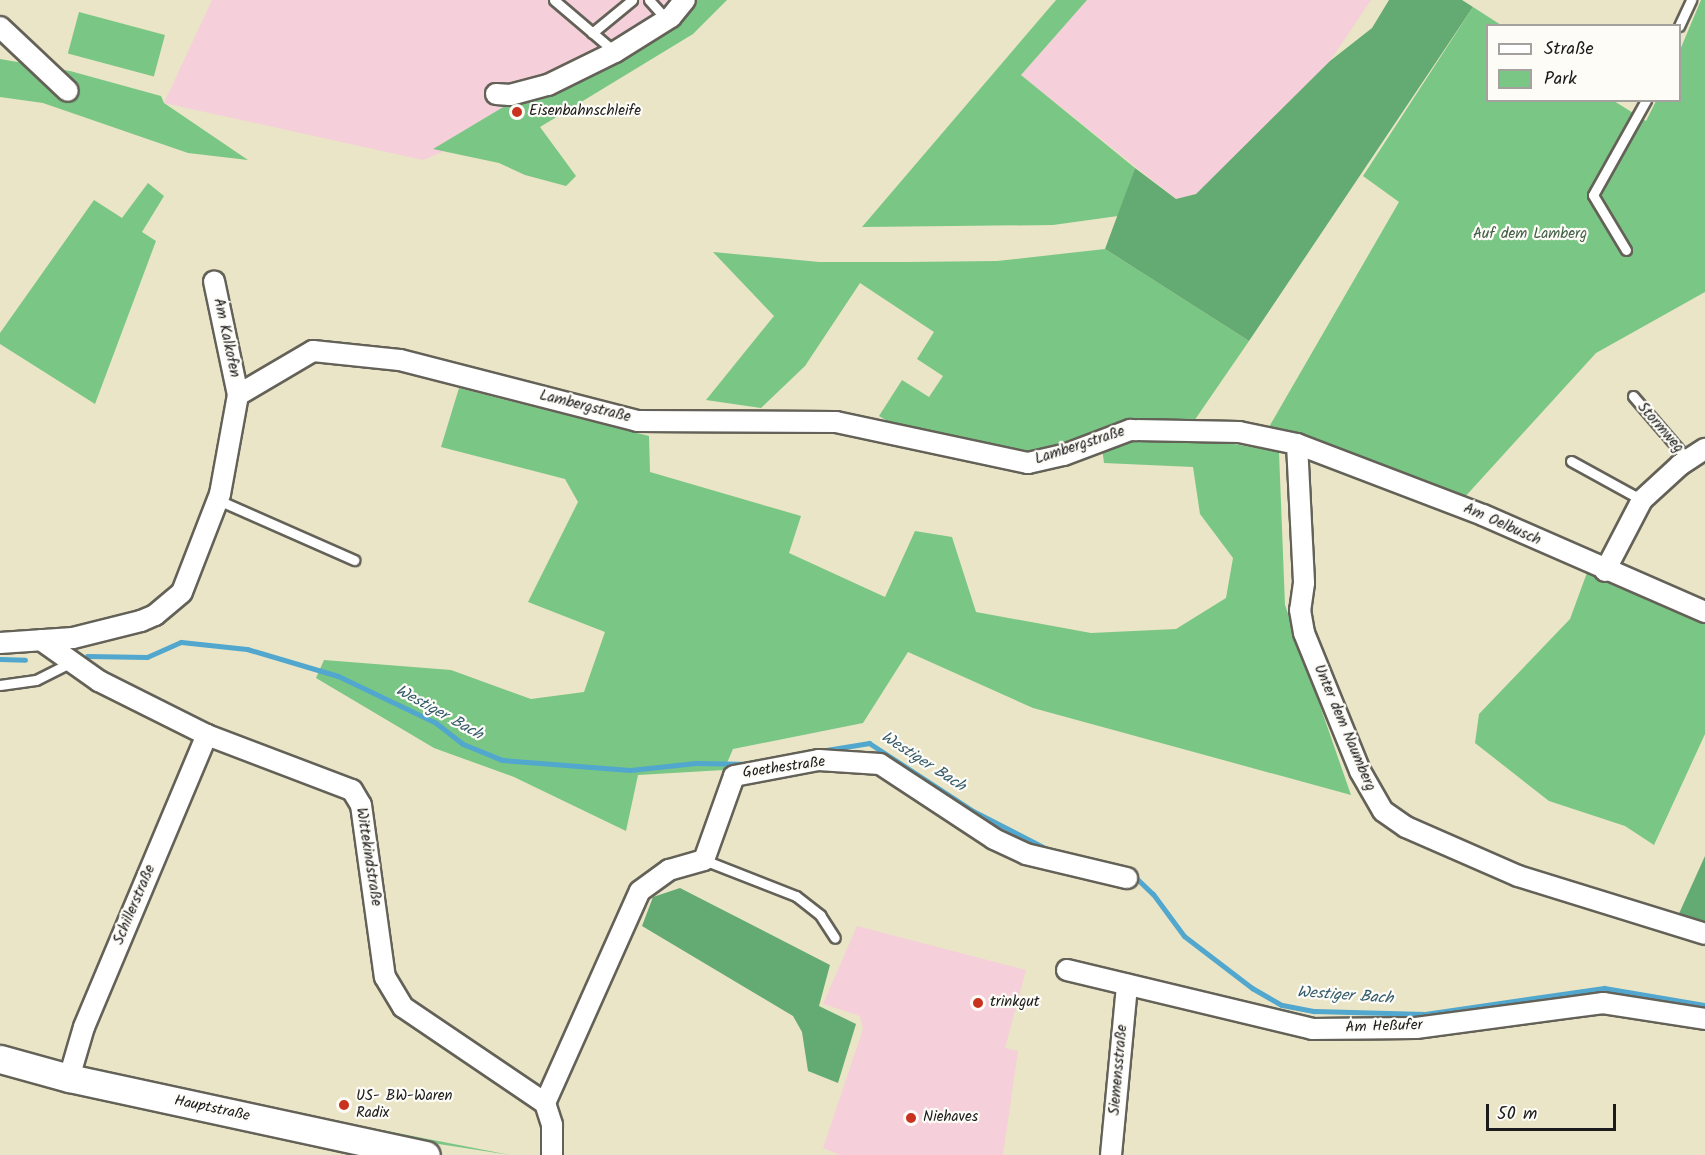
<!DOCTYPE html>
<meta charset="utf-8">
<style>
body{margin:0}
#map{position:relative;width:1705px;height:1155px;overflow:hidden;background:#eae5c6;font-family:Kalam,sans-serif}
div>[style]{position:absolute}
.built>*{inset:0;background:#f5cfda}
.green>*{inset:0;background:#7ac685;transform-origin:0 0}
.forest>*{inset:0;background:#63ab72}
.stream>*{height:5px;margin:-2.5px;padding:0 2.5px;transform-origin:2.5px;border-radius:2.5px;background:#51a7cd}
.roads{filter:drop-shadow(2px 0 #646258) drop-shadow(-2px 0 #646258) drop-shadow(0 2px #646258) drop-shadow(0 -2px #646258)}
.lane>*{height:9px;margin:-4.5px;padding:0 4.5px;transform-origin:4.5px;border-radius:4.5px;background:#fff}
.street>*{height:20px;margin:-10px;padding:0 10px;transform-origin:10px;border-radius:10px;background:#fff}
.secondary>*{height:27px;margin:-13.5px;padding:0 13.5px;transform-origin:13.5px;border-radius:13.5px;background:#fff}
.dots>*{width:16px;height:16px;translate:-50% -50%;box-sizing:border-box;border:3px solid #fdfcf7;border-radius:50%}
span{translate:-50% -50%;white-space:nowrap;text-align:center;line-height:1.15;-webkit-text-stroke:4.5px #fdfcf7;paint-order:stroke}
.poi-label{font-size:15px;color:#1c1c1c}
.left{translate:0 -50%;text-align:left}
.park-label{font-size:15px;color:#426046}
.street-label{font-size:15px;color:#1c1c1c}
.water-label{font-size:16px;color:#345b6c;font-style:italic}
.legend{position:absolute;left:1486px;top:24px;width:195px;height:78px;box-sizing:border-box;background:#fdfcf7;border:2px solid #a3a29f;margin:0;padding:8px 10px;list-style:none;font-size:18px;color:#1c1c1c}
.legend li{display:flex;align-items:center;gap:12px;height:30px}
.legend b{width:30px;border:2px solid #a3a29f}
.scale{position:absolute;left:1486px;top:1104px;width:130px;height:27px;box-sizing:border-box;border:3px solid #1c1c1c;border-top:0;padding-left:8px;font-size:18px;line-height:21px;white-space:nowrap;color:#1c1c1c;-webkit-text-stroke:4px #fdfcf7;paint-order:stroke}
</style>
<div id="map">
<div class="built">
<div style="clip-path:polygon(212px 0,713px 0,552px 107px,423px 160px,164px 103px)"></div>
<div style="clip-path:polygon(1087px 0,1371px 0,1330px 61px,1196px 194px,1176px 199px,1021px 75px)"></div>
<div style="clip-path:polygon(857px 926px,1026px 970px,1005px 1048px,1018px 1051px,1003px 1155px,840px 1155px,823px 1148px,863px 1029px,860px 1016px,823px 1004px)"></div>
</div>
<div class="green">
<div style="clip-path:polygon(692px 0,727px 0,693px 34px,540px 127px,576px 176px,566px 186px,525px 175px,499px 163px,433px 149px,505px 106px,553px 92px)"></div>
<div style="clip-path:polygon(1056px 0,1087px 0,1021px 75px,1135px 168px,1118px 216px,1053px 225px,862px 227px)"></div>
<div style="clip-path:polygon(1701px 0,1705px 0,1705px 292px,1596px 353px,1463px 499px,1269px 427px,1399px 202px,1363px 176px,1473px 7px,1501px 25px,1488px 26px,1488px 100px,1614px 101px,1646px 121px,1656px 101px,1680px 100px,1680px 50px)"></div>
<div style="left:79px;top:12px;width:89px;height:43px;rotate:15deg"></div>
<div style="clip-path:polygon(0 59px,70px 71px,161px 96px,164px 103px,248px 160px,188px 153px,43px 103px,0 97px)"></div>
<div style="clip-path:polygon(148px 183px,164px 196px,142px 232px,156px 241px,95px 404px,0 344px,0 333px,94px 200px,122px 218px)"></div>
<div style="clip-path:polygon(1105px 249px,1249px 341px,1192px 424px,1125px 421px,1034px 453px,889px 422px,879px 416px,902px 380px,929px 397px,943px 376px,917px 359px,934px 332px,860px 283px,805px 366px,761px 408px,706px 400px,774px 316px,713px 252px,819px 262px,907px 262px,997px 261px)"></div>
<div style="clip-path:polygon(459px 388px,649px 436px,650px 472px,801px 516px,789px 553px,885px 597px,915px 531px,952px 537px,976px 612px,1091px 633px,1176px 629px,1226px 598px,1233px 558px,1200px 514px,1193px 467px,1104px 463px,1102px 448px,1124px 440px,1189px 436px,1279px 452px,1285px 605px,1351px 795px,1033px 708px,908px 652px,863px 723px,733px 749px,724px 770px,638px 775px,626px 831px,514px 777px,434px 748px,316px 678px,324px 660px,451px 670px,531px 699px,584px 692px,605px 632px,528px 602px,578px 502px,565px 479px,441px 447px)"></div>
<div style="clip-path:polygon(1588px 570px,1705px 617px,1705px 734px,1654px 845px,1625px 826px,1549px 801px,1475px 743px,1479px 714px,1570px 619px)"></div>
<div style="clip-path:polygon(382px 1130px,510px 1155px,387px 1136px)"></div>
</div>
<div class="forest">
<div style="clip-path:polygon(1389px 0,1462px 0,1473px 7px,1249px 341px,1105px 249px,1135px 168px,1176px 199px,1196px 194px,1330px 61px,1372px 28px)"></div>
<div style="clip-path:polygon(1705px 856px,1705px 927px,1677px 918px)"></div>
<div style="clip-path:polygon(680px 888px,830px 965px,819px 1006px,856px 1024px,838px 1083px,808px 1071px,802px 1032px,793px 1016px,642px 926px,653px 897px)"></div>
</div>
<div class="stream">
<div style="left:87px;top:656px;width:60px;rotate:1deg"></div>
<div style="left:147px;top:657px;width:37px;rotate:-24deg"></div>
<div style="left:181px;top:642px;width:66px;rotate:6.1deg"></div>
<div style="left:247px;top:649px;width:95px;rotate:16.5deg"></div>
<div style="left:338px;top:676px;width:109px;rotate:25.6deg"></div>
<div style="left:436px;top:723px;width:34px;rotate:38deg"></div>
<div style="left:463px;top:744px;width:42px;rotate:22.3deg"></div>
<div style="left:502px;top:760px;width:128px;rotate:4.5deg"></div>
<div style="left:630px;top:770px;width:66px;rotate:-6.1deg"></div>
<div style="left:696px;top:763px;width:56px;rotate:1deg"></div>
<div style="left:0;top:659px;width:25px;rotate:2deg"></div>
<div style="left:820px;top:751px;width:50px;rotate:-9.3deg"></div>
<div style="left:869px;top:743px;width:124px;rotate:33.2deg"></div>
<div style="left:973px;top:811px;width:83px;rotate:27.2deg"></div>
<div style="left:1131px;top:873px;width:30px;rotate:44deg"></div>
<div style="left:1153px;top:894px;width:52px;rotate:53.6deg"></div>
<div style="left:1184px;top:936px;width:86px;rotate:37.4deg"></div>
<div style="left:1252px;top:988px;width:34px;rotate:30deg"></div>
<div style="left:1282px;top:1005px;width:33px;rotate:11deg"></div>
<div style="left:1314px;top:1011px;width:111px;rotate:1.5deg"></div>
<div style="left:1425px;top:1014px;width:181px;rotate:-8.3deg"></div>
<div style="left:1604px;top:988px;width:102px;rotate:9.6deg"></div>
</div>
<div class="roads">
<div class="lane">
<div style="left:554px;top:0;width:80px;rotate:40.4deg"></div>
<div style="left:649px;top:0;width:27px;rotate:48deg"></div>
<div style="left:1679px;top:26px;width:29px;rotate:-65deg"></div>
<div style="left:592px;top:33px;width:52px;rotate:-39.5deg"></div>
<div style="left:1626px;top:250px;width:64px;rotate:-121deg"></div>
<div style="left:1593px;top:195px;width:109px;rotate:-60.8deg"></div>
<div style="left:1633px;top:396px;width:84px;rotate:49.3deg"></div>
<div style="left:1571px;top:461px;width:81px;rotate:28.8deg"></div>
<div style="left:218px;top:500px;width:149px;rotate:23.8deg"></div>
<div style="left:0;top:685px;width:36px;rotate:-8deg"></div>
<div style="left:36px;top:680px;width:40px;rotate:-26.6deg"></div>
<div style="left:704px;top:860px;width:99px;rotate:21.4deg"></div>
<div style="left:796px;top:896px;width:31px;rotate:38deg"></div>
<div style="left:820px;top:915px;width:27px;rotate:57deg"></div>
</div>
<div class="street">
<div style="left:0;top:27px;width:93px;rotate:43.3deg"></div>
<div style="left:496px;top:94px;width:14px;rotate:4deg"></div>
<div style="left:510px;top:95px;width:39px;rotate:-15deg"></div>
<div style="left:548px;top:85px;width:75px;rotate:-26.2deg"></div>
<div style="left:615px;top:52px;width:66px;rotate:-32deg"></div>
<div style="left:671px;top:17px;width:22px;rotate:-51deg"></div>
<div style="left:238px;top:395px;width:87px;rotate:-30.4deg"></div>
<div style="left:313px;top:351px;width:87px;rotate:5.9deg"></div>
<div style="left:400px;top:360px;width:245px;rotate:14.4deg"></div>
<div style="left:637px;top:421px;width:199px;rotate:0.3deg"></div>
<div style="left:836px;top:422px;width:196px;rotate:12.1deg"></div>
<div style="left:1028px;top:463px;width:37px;rotate:-13deg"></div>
<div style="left:1064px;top:455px;width:71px;rotate:-20.7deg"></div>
<div style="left:1130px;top:430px;width:109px;rotate:1.1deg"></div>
<div style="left:1239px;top:432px;width:59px;rotate:11.7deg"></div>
<div style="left:1297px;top:444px;width:199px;rotate:20.9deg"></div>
<div style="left:1483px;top:515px;width:242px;rotate:23.6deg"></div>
<div style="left:1297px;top:444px;width:139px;rotate:87.1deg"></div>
<div style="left:1304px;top:583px;width:27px;rotate:98deg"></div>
<div style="left:1300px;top:610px;width:23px;rotate:80deg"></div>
<div style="left:1304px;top:633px;width:149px;rotate:67.9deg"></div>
<div style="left:1360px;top:771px;width:46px;rotate:60.1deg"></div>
<div style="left:1383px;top:811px;width:28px;rotate:35deg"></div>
<div style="left:1406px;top:827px;width:122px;rotate:23.6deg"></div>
<div style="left:1518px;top:876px;width:196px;rotate:17.2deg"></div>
<div style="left:1605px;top:571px;width:80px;rotate:-62.5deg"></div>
<div style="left:1642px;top:500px;width:52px;rotate:-42.6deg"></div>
<div style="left:1680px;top:465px;width:30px;rotate:-33deg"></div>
<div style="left:41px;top:640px;width:71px;rotate:35.3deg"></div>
<div style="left:99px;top:681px;width:121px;rotate:26.6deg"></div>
<div style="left:207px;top:735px;width:155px;rotate:20.8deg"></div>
<div style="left:352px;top:790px;width:17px;rotate:59deg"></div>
<div style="left:361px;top:805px;width:174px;rotate:82.1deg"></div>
<div style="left:385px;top:977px;width:35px;rotate:59deg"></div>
<div style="left:403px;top:1007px;width:171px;rotate:34.1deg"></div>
<div style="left:545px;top:1103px;width:23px;rotate:72deg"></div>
<div style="left:552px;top:1125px;width:30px;rotate:90deg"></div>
<div style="left:0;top:643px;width:73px;rotate:-3.9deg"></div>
<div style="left:73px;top:638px;width:70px;rotate:-14deg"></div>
<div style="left:141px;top:621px;width:15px;rotate:-23deg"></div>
<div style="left:155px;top:615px;width:35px;rotate:-40deg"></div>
<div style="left:182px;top:592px;width:105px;rotate:-68.8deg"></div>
<div style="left:220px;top:494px;width:101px;rotate:-79.7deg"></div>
<div style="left:238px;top:395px;width:116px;rotate:-101.9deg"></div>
<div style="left:1067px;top:970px;width:252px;rotate:13.5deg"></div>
<div style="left:1312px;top:1029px;width:104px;rotate:-0.6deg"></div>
<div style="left:1416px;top:1028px;width:189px;rotate:-7.6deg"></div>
<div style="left:1603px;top:1003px;width:103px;rotate:8.9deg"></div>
<div style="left:69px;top:1078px;width:53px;rotate:-73.6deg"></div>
<div style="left:84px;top:1027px;width:317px;rotate:-67.2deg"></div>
<div style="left:545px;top:1103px;width:232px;rotate:-65.9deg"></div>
<div style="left:640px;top:891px;width:36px;rotate:-36deg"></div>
<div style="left:669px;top:870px;width:36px;rotate:-16deg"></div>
<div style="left:704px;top:860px;width:89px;rotate:-70.3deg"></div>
<div style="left:734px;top:776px;width:86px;rotate:-10.7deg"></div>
<div style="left:819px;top:760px;width:61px;rotate:3.8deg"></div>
<div style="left:880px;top:764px;width:136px;rotate:33.3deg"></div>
<div style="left:994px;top:839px;width:35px;rotate:25deg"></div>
<div style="left:1026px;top:854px;width:104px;rotate:13.4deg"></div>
<div style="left:1111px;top:1155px;width:171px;rotate:-84.6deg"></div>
</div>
<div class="secondary">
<div style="left:0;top:1059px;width:72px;rotate:15.4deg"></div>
<div style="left:69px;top:1078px;width:365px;rotate:12.2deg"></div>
</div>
</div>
<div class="dots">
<div style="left:517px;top:112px;background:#c8321e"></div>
<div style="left:978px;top:1003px;background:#c8321e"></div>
<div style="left:344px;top:1105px;background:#c8321e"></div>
<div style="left:911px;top:1118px;background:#c8321e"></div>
</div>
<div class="poi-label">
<span class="left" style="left:529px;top:112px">Eisenbahnschleife</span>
<span class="left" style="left:990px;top:1003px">trinkgut</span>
<span class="left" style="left:356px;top:1105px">US- BW-Waren<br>Radix</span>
<span class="left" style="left:923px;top:1118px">Niehaves</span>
</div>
<div class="park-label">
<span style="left:1530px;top:235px">Auf dem Lamberg</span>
</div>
<div class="street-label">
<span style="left:226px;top:338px;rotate:78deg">Am Kalkofen</span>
<span style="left:585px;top:407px;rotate:14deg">Lambergstraße</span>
<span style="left:1660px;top:428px;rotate:49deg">Stormweg</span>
<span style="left:1080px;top:446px;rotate:-18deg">Lambergstraße</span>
<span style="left:1502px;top:525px;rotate:24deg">Am Oelbusch</span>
<span style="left:1344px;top:728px;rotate:67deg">Unter dem Naumberg</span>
<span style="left:784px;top:768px;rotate:-8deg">Goethestraße</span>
<span style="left:368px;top:857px;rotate:81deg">Wittekindstraße</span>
<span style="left:135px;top:905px;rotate:-67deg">Schillerstraße</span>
<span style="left:1384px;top:1027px;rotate:-2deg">Am Heßufer</span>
<span style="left:1119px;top:1070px;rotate:-85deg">Siemensstraße</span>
<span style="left:212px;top:1109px;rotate:12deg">Hauptstraße</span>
</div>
<div class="water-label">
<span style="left:439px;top:713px;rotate:29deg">Westiger Bach</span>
<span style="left:923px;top:762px;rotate:33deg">Westiger Bach</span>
<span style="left:1345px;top:996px;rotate:4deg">Westiger Bach</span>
</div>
<ul class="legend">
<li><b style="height:8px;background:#fff"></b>Straße</li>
<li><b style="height:16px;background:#7ac685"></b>Park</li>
</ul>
<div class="scale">50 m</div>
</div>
